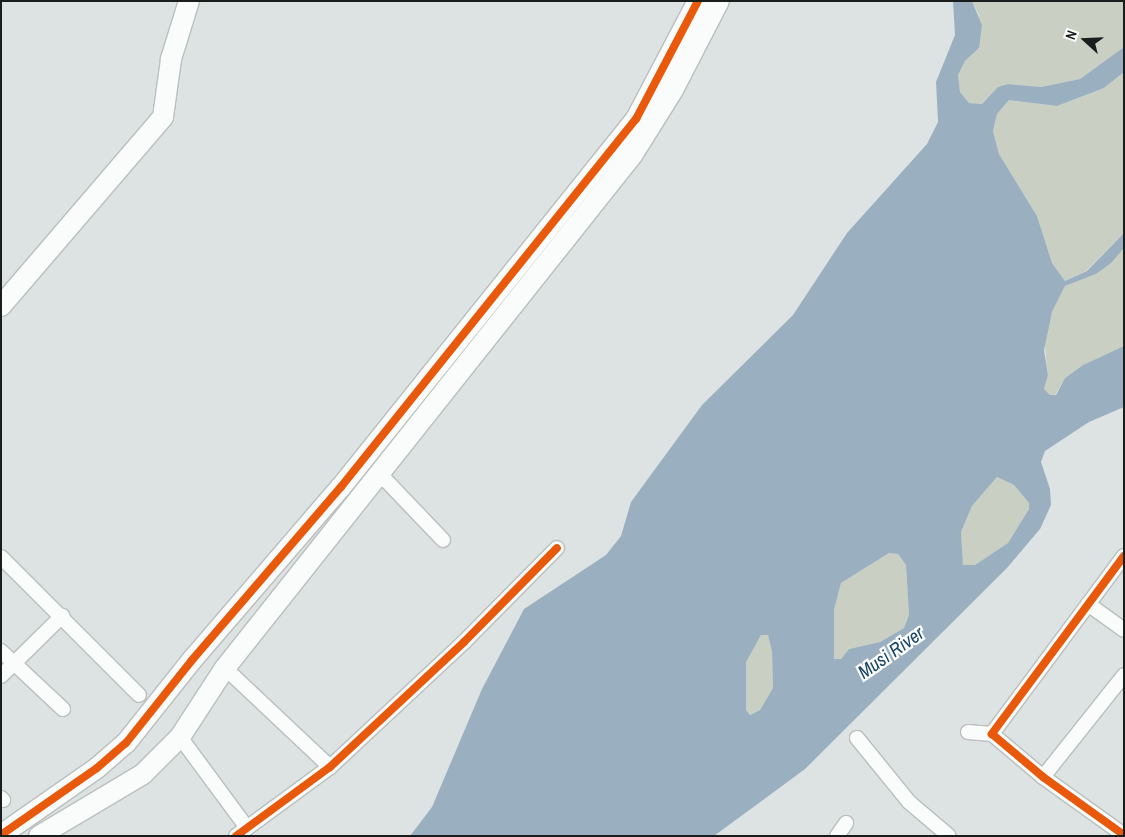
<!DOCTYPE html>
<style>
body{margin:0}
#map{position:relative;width:1125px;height:837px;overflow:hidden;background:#dde3e2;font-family:"Archivo Narrow",sans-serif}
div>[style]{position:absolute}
.green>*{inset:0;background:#c9d0c3}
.water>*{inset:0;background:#9ab0c0}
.roads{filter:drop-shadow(1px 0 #babfbe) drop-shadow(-1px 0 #babfbe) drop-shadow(0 1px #babfbe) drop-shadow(0 -1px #babfbe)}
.street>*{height:14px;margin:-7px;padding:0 7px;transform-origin:7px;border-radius:7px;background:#fafbfb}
.secondary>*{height:20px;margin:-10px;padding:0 10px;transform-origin:10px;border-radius:10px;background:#fafbfb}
.cycleway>*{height:8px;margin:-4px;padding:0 4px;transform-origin:4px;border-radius:4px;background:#e8590c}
span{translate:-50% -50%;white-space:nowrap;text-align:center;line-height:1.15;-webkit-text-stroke:4.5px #fff;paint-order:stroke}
.water-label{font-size:19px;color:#174668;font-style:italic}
.frame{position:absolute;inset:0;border:2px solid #191d1c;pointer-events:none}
.north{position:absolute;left:1060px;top:15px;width:50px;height:50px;-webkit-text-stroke:4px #fff;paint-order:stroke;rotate:290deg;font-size:14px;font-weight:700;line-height:20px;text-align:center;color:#191d1c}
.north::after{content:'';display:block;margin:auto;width:18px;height:22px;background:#191d1c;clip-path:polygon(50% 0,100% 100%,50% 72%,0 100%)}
</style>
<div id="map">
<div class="green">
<div style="clip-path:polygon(972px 1px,1124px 1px,1124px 47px,1080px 79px,1041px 87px,1008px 84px,998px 87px,982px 104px,969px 103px,960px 92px,958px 75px,965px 61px,979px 48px,979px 15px)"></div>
<div style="clip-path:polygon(1124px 72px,1124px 233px,1086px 271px,1065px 281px,1052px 263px,1037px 216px,999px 154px,993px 131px,997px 114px,1009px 100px,1057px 106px,1104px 88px)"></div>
<div style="clip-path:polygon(1124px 248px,1124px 346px,1083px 365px,1065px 378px,1055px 395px,1050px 395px,1044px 389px,1048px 375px,1044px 336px,1052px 312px,1065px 286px,1096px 274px)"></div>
<div style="clip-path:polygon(997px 477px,1014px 485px,1029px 503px,1029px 509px,1008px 543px,975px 565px,963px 565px,961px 532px,972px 506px)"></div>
<div style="clip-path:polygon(889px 553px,898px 554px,906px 565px,909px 615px,904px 628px,880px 642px,849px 649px,841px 659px,834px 659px,834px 610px,841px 583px)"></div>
<div style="clip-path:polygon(761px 635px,768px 635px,772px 652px,773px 688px,760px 710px,750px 715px,746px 710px,746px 661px)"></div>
</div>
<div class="water">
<div style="clip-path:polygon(evenodd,953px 1px,972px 1px,982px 25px,979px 48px,965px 61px,958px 75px,960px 92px,969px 103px,982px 104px,998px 87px,1008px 84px,1041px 87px,1080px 79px,1124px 47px,1124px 72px,1104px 88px,1057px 106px,1009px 100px,997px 114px,993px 131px,999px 154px,1037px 216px,1052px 263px,1065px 281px,1087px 271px,1124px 233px,1124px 248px,1111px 263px,1096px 274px,1065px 286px,1052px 312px,1044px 350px,1048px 375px,1044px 389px,1050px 395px,1056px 395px,1065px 378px,1083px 365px,1124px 346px,1124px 407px,1089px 422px,1045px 451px,1041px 462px,1050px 489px,1051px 505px,1040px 529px,1007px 568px,805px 769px,714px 836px,410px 836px,432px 807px,482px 689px,524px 609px,606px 555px,621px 536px,631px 502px,702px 405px,793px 315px,847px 233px,927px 144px,938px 122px,936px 82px,955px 35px,953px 1px,997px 477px,1014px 485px,1029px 503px,1029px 509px,1008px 543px,975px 565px,963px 565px,961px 532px,972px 506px,997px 477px,953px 1px,889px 553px,898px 554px,906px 565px,909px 615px,904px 628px,880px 642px,849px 649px,841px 659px,834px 659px,834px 610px,841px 583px,889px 553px,953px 1px,761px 635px,768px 635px,772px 652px,773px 688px,760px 710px,750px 715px,746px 710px,746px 662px,761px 635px)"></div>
</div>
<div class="roads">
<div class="street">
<div style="left:378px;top:472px;width:94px;rotate:46.3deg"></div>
<div style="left:1124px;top:556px;width:222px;rotate:126.6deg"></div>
<div style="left:992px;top:734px;width:67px;rotate:40.1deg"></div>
<div style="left:1043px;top:777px;width:100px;rotate:35.6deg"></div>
<div style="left:1px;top:557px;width:195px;rotate:45deg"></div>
<div style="left:1088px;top:604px;width:44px;rotate:35.8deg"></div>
<div style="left:1px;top:651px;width:85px;rotate:43.1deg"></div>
<div style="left:225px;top:668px;width:144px;rotate:43.3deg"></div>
<div style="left:1px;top:676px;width:86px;rotate:-44.5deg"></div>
<div style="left:968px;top:732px;width:24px;rotate:5deg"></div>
<div style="left:180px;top:737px;width:113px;rotate:53.6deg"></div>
<div style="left:857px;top:738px;width:82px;rotate:50.9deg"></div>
<div style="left:909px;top:802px;width:52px;rotate:40.4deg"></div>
<div style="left:1043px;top:777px;width:130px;rotate:-51.5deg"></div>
<div style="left:1px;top:798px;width:3px;rotate:45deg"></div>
<div style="left:236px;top:836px;width:117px;rotate:-36.3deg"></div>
<div style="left:330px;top:767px;width:183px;rotate:-43deg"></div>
<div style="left:464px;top:642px;width:132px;rotate:-45.3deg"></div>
<div style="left:837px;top:836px;width:16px;rotate:-55deg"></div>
</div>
<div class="secondary">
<div style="left:1px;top:306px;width:249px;rotate:-49.4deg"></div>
<div style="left:163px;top:117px;width:59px;rotate:-82.1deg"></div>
<div style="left:171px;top:59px;width:61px;rotate:-72.8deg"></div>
<div style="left:1px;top:835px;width:117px;rotate:-34.9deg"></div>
<div style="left:97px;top:768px;width:38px;rotate:-41deg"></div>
<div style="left:126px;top:743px;width:106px;rotate:-51.5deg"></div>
<div style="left:192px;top:660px;width:228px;rotate:-49.3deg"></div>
<div style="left:341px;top:487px;width:472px;rotate:-51.3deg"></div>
<div style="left:636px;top:119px;width:133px;rotate:-62.3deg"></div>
<div style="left:39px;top:836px;width:121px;rotate:-30.8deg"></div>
<div style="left:143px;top:774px;width:52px;rotate:-45deg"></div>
<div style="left:180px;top:737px;width:82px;rotate:-56.9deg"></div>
<div style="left:225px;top:668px;width:656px;rotate:-51.56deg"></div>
<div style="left:633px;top:154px;width:75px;rotate:-58deg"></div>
<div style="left:673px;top:90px;width:100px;rotate:-62.7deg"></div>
</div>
</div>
<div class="cycleway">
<div style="left:1124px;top:556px;width:222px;rotate:126.6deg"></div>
<div style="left:992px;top:734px;width:67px;rotate:40.1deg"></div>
<div style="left:1043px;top:777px;width:100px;rotate:35.6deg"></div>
<div style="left:1px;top:835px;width:117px;rotate:-34.9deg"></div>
<div style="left:97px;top:768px;width:38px;rotate:-41deg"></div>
<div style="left:126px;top:743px;width:106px;rotate:-51.5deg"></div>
<div style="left:192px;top:660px;width:228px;rotate:-49.3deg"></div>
<div style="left:341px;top:487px;width:472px;rotate:-51.3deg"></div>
<div style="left:636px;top:119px;width:133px;rotate:-62.3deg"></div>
<div style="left:236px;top:836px;width:117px;rotate:-36.3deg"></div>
<div style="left:330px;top:767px;width:183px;rotate:-43deg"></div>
<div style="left:464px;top:642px;width:132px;rotate:-45.3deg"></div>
</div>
<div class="water-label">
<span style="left:891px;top:653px;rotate:-35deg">Musi River</span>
</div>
<div class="frame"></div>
<div class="north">N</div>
</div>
